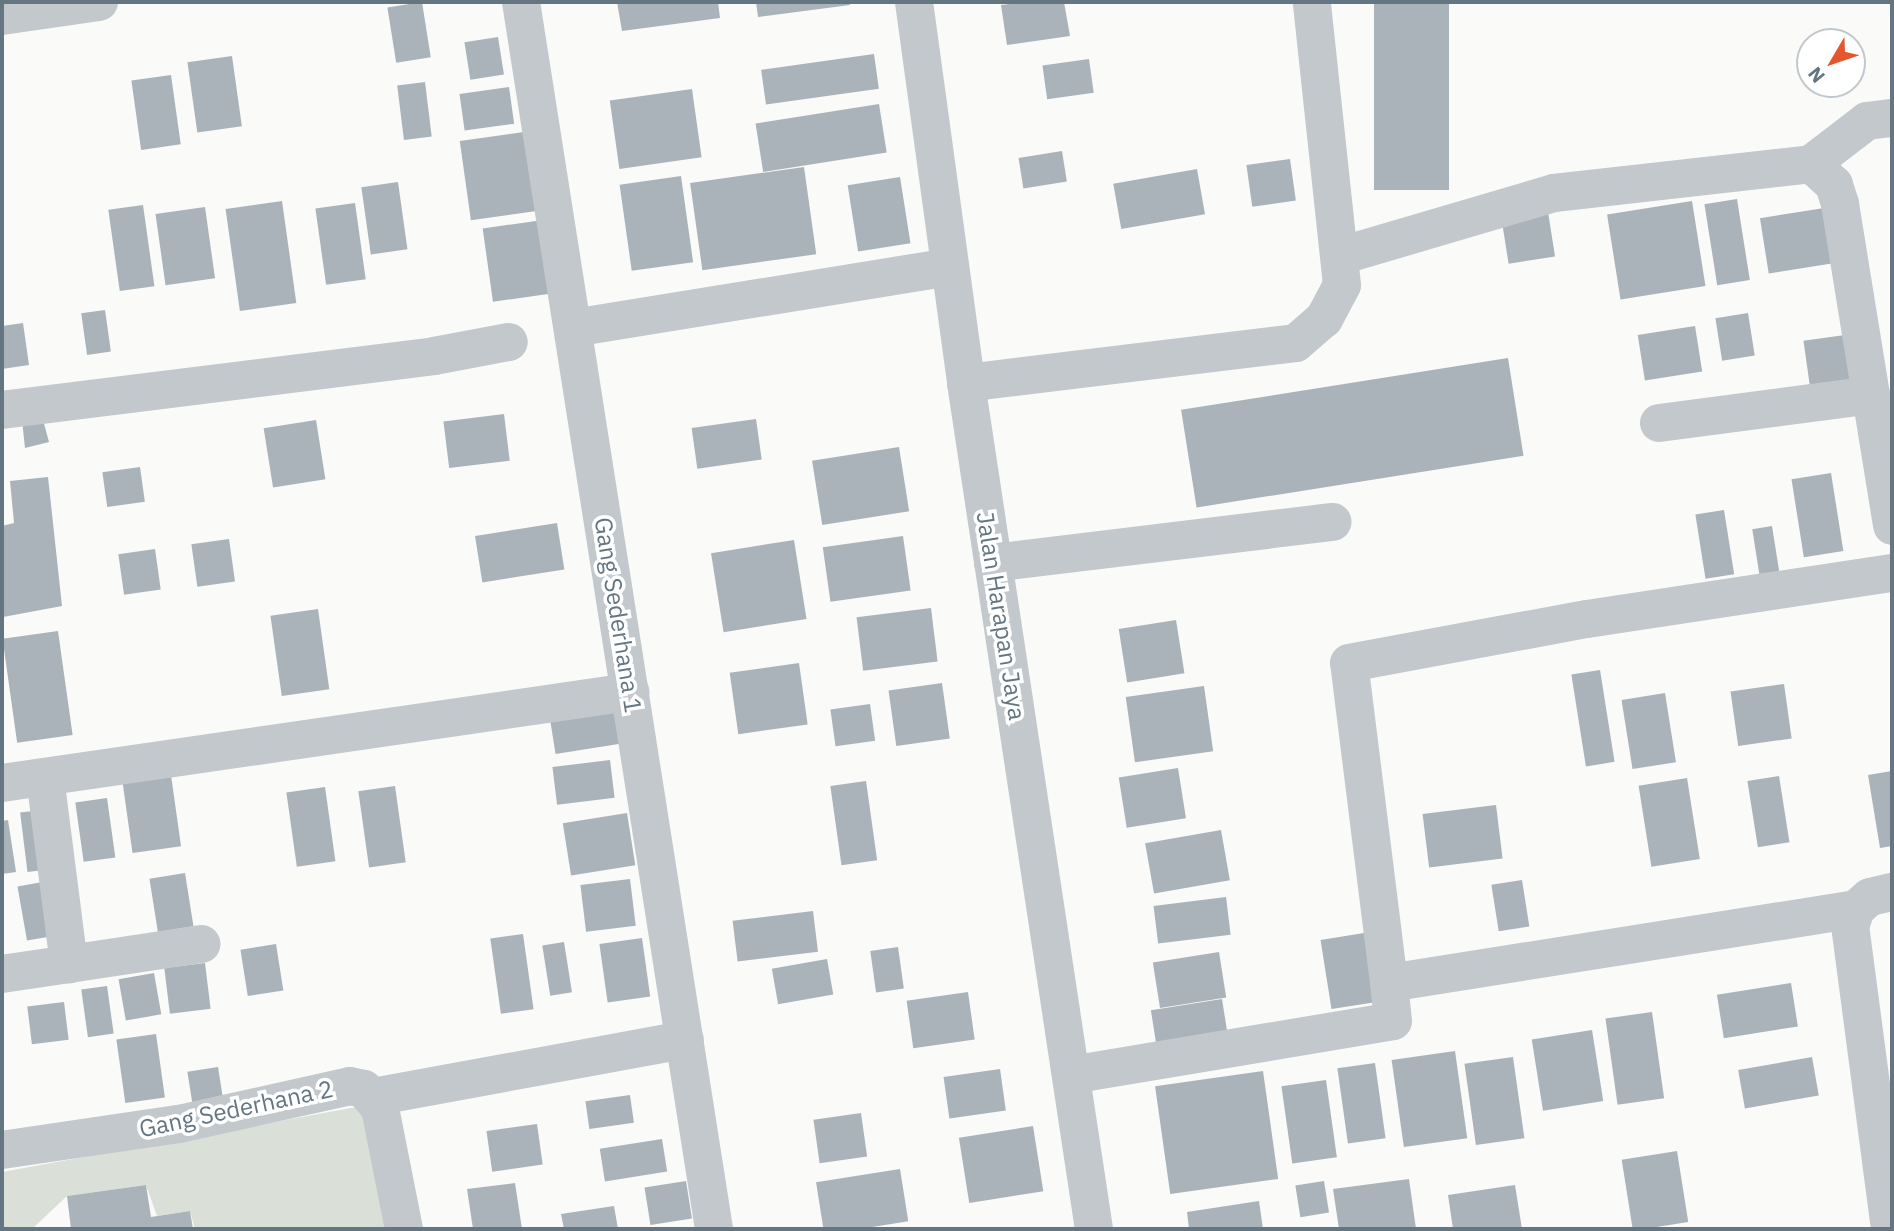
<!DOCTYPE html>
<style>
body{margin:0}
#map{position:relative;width:1894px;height:1231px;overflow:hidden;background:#fafaf8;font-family:"IBM Plex Sans",sans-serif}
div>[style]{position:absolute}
.green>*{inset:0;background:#dadfd7}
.building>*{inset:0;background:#aab3b9;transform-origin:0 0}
.minor>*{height:38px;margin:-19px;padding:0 19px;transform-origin:19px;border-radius:19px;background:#c3c8cc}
span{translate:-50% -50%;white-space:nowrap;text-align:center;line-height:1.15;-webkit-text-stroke:7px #fff;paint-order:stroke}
.street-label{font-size:24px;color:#657683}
.frame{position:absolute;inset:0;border:4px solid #657683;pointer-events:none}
.north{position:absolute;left:1796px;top:28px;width:70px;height:70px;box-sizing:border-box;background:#fff;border:2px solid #c1c8cd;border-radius:50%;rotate:231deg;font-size:19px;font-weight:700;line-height:28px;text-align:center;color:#657683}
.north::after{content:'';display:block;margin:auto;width:24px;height:32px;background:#e4572e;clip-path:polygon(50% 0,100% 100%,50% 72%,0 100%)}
</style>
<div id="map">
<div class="green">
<div style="clip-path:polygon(367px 1105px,385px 1229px,195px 1229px,190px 1211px,157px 1216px,146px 1185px,67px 1196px,32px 1229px,2px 1229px,2px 1172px)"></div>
</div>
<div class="building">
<div style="left:422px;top:2px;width:56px;height:35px;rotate:81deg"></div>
<div style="clip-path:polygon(617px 2px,718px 2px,720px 18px,622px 31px)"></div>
<div style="clip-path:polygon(756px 2px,850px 2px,850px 5px,758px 17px)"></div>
<div style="clip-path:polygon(1025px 2px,1064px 2px,1070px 36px,1007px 45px,1001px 5px)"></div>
<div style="left:1374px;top:2px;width:75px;height:188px"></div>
<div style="left:498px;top:37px;width:38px;height:34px;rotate:81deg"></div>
<div style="left:874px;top:54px;width:35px;height:114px;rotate:82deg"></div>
<div style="left:232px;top:56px;width:71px;height:45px;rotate:82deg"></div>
<div style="left:1089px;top:59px;width:34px;height:47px;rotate:82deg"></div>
<div style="left:171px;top:75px;width:70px;height:40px;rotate:82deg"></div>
<div style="left:425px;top:82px;width:55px;height:28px;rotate:83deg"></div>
<div style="left:509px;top:87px;width:37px;height:50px;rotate:82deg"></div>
<div style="left:692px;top:89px;width:69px;height:83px;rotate:82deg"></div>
<div style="left:879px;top:104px;width:49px;height:125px;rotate:81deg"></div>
<div style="left:538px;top:130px;width:80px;height:79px;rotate:82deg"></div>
<div style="left:1062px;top:151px;width:31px;height:44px;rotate:81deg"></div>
<div style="left:1290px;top:159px;width:42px;height:44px;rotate:82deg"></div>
<div style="left:804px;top:167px;width:88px;height:115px;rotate:82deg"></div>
<div style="left:1197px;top:169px;width:46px;height:85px;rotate:80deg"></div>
<div style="left:681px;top:176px;width:87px;height:62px;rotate:82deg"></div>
<div style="left:900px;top:177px;width:67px;height:53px;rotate:81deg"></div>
<div style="left:398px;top:182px;width:68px;height:37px;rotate:82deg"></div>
<div style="left:1737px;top:199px;width:82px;height:33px;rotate:81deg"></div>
<div style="left:282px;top:201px;width:103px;height:57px;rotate:82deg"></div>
<div style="left:1692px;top:201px;width:86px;height:86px;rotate:81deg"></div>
<div style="left:355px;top:203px;width:77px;height:40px;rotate:82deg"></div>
<div style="left:143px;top:205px;width:82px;height:35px;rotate:82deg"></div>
<div style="left:1837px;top:206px;width:56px;height:78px;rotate:81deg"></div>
<div style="left:205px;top:207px;width:72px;height:50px;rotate:82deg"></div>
<div style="left:1548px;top:212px;width:45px;height:47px;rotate:81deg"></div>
<div style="left:550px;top:219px;width:74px;height:68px;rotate:82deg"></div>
<div style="left:105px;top:310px;width:42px;height:24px;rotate:82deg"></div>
<div style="left:1748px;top:313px;width:43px;height:33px;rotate:81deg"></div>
<div style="clip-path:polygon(23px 323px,29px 365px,2px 369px,2px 326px)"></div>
<div style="left:1695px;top:326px;width:46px;height:58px;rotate:81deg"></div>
<div style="left:1852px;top:334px;width:49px;height:49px;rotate:82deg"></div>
<div style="left:1508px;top:358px;width:99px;height:331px;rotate:81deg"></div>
<div style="left:504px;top:414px;width:47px;height:61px;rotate:83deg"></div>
<div style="left:756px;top:419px;width:41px;height:65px;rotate:82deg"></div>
<div style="clip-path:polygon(22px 420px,43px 420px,49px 442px,25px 448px)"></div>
<div style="left:316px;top:420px;width:60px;height:53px;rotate:81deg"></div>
<div style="left:899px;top:447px;width:65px;height:88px;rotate:81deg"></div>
<div style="left:140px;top:467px;width:35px;height:38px;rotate:82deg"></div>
<div style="left:1831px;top:473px;width:79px;height:40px;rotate:81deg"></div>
<div style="clip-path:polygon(48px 477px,62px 606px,3px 617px,2px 526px,14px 523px,10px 481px)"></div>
<div style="left:1724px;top:510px;width:65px;height:29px;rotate:81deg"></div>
<div style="left:557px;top:523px;width:47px;height:83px;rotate:81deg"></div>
<div style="left:1772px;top:526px;width:56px;height:20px;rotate:81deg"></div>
<div style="left:903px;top:536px;width:55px;height:81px;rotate:82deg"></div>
<div style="left:229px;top:539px;width:43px;height:38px;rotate:82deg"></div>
<div style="left:794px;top:540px;width:80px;height:84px;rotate:81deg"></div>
<div style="left:155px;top:549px;width:41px;height:37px;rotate:82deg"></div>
<div style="left:931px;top:608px;width:54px;height:75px;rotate:83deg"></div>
<div style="left:318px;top:609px;width:81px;height:48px;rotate:82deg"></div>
<div style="left:1176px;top:620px;width:54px;height:58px;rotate:81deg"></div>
<div style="left:58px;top:631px;width:105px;height:56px;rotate:82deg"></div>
<div style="left:799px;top:663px;width:62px;height:70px;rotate:82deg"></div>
<div style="left:1600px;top:670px;width:93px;height:29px;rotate:81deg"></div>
<div style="left:942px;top:683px;width:56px;height:54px;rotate:82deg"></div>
<div style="left:1784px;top:684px;width:55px;height:54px;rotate:82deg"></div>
<div style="left:1204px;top:686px;width:66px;height:79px;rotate:82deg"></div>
<div style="left:1665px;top:693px;width:70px;height:44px;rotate:81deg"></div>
<div style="left:615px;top:701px;width:43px;height:67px;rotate:81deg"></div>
<div style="left:870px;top:704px;width:37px;height:40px;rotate:82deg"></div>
<div style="left:610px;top:760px;width:38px;height:58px;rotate:83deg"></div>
<div style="left:1178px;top:768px;width:51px;height:60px;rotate:81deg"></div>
<div style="clip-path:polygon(1892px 771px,1892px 846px,1880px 848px,1868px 775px)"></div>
<div style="left:171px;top:775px;width:72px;height:49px;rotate:82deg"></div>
<div style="left:1779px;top:776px;width:67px;height:32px;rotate:81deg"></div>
<div style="left:1687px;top:778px;width:82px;height:49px;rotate:81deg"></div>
<div style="left:866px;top:781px;width:80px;height:36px;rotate:82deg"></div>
<div style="left:395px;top:786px;width:77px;height:37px;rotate:82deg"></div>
<div style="left:325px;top:787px;width:75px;height:39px;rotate:82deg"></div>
<div style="left:107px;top:798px;width:60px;height:32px;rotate:82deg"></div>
<div style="left:1496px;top:805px;width:54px;height:74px;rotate:83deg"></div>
<div style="left:41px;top:810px;width:60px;height:21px;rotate:83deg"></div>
<div style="left:627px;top:813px;width:53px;height:65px;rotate:81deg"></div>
<div style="clip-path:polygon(8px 820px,16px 872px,2px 874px,2px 821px)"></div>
<div style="left:1221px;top:830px;width:51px;height:77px;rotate:80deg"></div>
<div style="left:185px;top:873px;width:54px;height:36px;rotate:81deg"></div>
<div style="left:630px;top:879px;width:47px;height:50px;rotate:83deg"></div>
<div style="left:1522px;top:880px;width:47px;height:31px;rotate:81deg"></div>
<div style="left:48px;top:881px;width:55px;height:31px;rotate:80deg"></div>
<div style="left:1226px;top:897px;width:38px;height:73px;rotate:83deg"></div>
<div style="left:813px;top:911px;width:41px;height:81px;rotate:83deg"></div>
<div style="left:1364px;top:933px;width:70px;height:44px;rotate:81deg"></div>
<div style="left:523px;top:934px;width:76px;height:33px;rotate:82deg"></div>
<div style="left:642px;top:938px;width:59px;height:43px;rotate:82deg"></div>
<div style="left:564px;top:942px;width:51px;height:22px;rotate:81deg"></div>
<div style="left:276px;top:944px;width:47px;height:36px;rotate:81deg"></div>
<div style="left:898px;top:947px;width:42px;height:28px;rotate:82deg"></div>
<div style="left:1219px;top:952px;width:46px;height:67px;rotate:81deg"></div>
<div style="left:827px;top:959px;width:36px;height:56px;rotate:80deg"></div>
<div style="left:205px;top:963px;width:46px;height:41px;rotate:83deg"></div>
<div style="left:154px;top:973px;width:42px;height:36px;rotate:80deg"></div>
<div style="left:1791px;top:983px;width:44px;height:75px;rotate:81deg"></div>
<div style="left:107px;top:986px;width:48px;height:26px;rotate:82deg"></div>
<div style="left:968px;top:992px;width:48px;height:62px;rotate:82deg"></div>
<div style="left:1222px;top:999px;width:47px;height:72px;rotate:81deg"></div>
<div style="left:64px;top:1002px;width:38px;height:37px;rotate:83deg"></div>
<div style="left:1652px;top:1012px;width:87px;height:47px;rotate:82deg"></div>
<div style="left:1592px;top:1030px;width:72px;height:61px;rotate:81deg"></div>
<div style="left:156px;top:1034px;width:64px;height:40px;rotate:82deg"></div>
<div style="left:1455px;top:1051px;width:88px;height:64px;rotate:82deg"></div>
<div style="left:1513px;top:1057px;width:82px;height:49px;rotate:82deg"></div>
<div style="left:1812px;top:1057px;width:39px;height:75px;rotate:80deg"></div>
<div style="left:1375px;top:1063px;width:76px;height:38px;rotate:82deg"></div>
<div style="left:218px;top:1067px;width:32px;height:31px;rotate:81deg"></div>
<div style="left:1000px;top:1069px;width:42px;height:57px;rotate:82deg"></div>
<div style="left:1263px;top:1071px;width:109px;height:109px;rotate:82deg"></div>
<div style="left:1326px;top:1080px;width:78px;height:45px;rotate:82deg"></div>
<div style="left:630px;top:1095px;width:28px;height:45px;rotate:82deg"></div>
<div style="left:861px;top:1113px;width:44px;height:48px;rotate:82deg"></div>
<div style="left:537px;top:1124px;width:41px;height:51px;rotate:82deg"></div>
<div style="left:1033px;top:1126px;width:66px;height:75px;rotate:81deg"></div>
<div style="left:662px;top:1139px;width:33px;height:63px;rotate:81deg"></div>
<div style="left:1677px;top:1151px;width:72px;height:56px;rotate:81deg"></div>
<div style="left:900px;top:1169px;width:53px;height:85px;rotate:81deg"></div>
<div style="clip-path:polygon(1409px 1179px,1416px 1229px,1339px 1229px,1333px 1189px)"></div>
<div style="left:686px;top:1181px;width:38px;height:42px;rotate:81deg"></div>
<div style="left:1324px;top:1181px;width:32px;height:29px;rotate:81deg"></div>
<div style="clip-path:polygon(515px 1183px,522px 1229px,473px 1229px,467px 1189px)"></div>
<div style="clip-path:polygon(146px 1185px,151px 1217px,190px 1211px,193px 1229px,71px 1229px,67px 1196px)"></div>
<div style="clip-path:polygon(1515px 1185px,1522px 1229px,1453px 1229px,1448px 1195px)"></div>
<div style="clip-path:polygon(1259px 1201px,1263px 1229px,1189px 1229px,1187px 1212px)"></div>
<div style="clip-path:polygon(614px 1206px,618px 1229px,564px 1229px,561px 1214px)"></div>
</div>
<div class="minor">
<div style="left:521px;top:2px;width:1242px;rotate:81.06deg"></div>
<div style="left:914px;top:2px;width:385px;rotate:82.2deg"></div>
<div style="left:966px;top:383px;width:856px;rotate:81.4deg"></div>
<div style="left:2px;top:16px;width:98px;rotate:-8.2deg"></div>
<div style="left:1811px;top:164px;width:71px;rotate:-37.5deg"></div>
<div style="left:1867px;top:121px;width:25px;rotate:-7deg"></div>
<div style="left:1340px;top:256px;width:223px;rotate:-16.4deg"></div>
<div style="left:1554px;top:193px;width:259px;rotate:-6.4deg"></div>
<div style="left:1811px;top:164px;width:31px;rotate:42deg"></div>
<div style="left:1834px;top:185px;width:20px;rotate:72deg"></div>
<div style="left:1840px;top:204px;width:326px;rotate:80.8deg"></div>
<div style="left:573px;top:328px;width:382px;rotate:-9.2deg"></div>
<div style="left:966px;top:383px;width:332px;rotate:-6.9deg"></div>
<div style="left:1296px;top:343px;width:37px;rotate:-41deg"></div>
<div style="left:1324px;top:319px;width:38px;rotate:-62deg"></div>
<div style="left:1342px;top:285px;width:285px;rotate:-96.1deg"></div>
<div style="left:2px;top:410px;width:435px;rotate:-7.1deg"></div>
<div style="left:434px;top:356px;width:76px;rotate:-10.6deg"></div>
<div style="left:1659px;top:423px;width:214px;rotate:-7.5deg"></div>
<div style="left:993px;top:563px;width:342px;rotate:-6.9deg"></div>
<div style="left:45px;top:777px;width:189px;rotate:82.7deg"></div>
<div style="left:69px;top:964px;width:134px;rotate:-8.6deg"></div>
<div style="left:2px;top:783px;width:635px;rotate:-8.25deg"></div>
<div style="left:2px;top:974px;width:68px;rotate:-8.5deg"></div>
<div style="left:1389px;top:983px;width:322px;rotate:-97.1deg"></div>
<div style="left:1349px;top:663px;width:242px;rotate:-10.5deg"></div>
<div style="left:1587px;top:619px;width:308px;rotate:-8.6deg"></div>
<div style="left:1071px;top:1075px;width:326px;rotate:-9.5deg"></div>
<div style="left:1393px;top:1021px;width:38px;rotate:-96deg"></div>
<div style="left:1389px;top:983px;width:473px;rotate:-9deg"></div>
<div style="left:373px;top:1097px;width:317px;rotate:-10.4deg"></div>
<div style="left:2px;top:1150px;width:179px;rotate:-8.4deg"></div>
<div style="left:179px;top:1124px;width:175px;rotate:-12.5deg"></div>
<div style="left:350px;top:1086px;width:14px;rotate:12deg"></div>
<div style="left:364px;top:1089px;width:25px;rotate:50deg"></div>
<div style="left:380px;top:1108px;width:123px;rotate:78.8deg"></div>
<div style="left:1890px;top:1229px;width:305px;rotate:-97.5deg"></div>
<div style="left:1850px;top:927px;width:19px;rotate:-72deg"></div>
<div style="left:1856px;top:909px;width:18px;rotate:-41deg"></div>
<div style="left:1870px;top:897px;width:23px;rotate:-13deg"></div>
</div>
<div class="street-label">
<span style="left:618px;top:615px;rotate:81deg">Gang Sederhana 1</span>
<span style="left:1001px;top:616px;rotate:81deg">Jalan Harapan Jaya</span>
<span style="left:236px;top:1109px;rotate:-12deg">Gang Sederhana 2</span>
</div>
<div class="frame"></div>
<div class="north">N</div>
</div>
